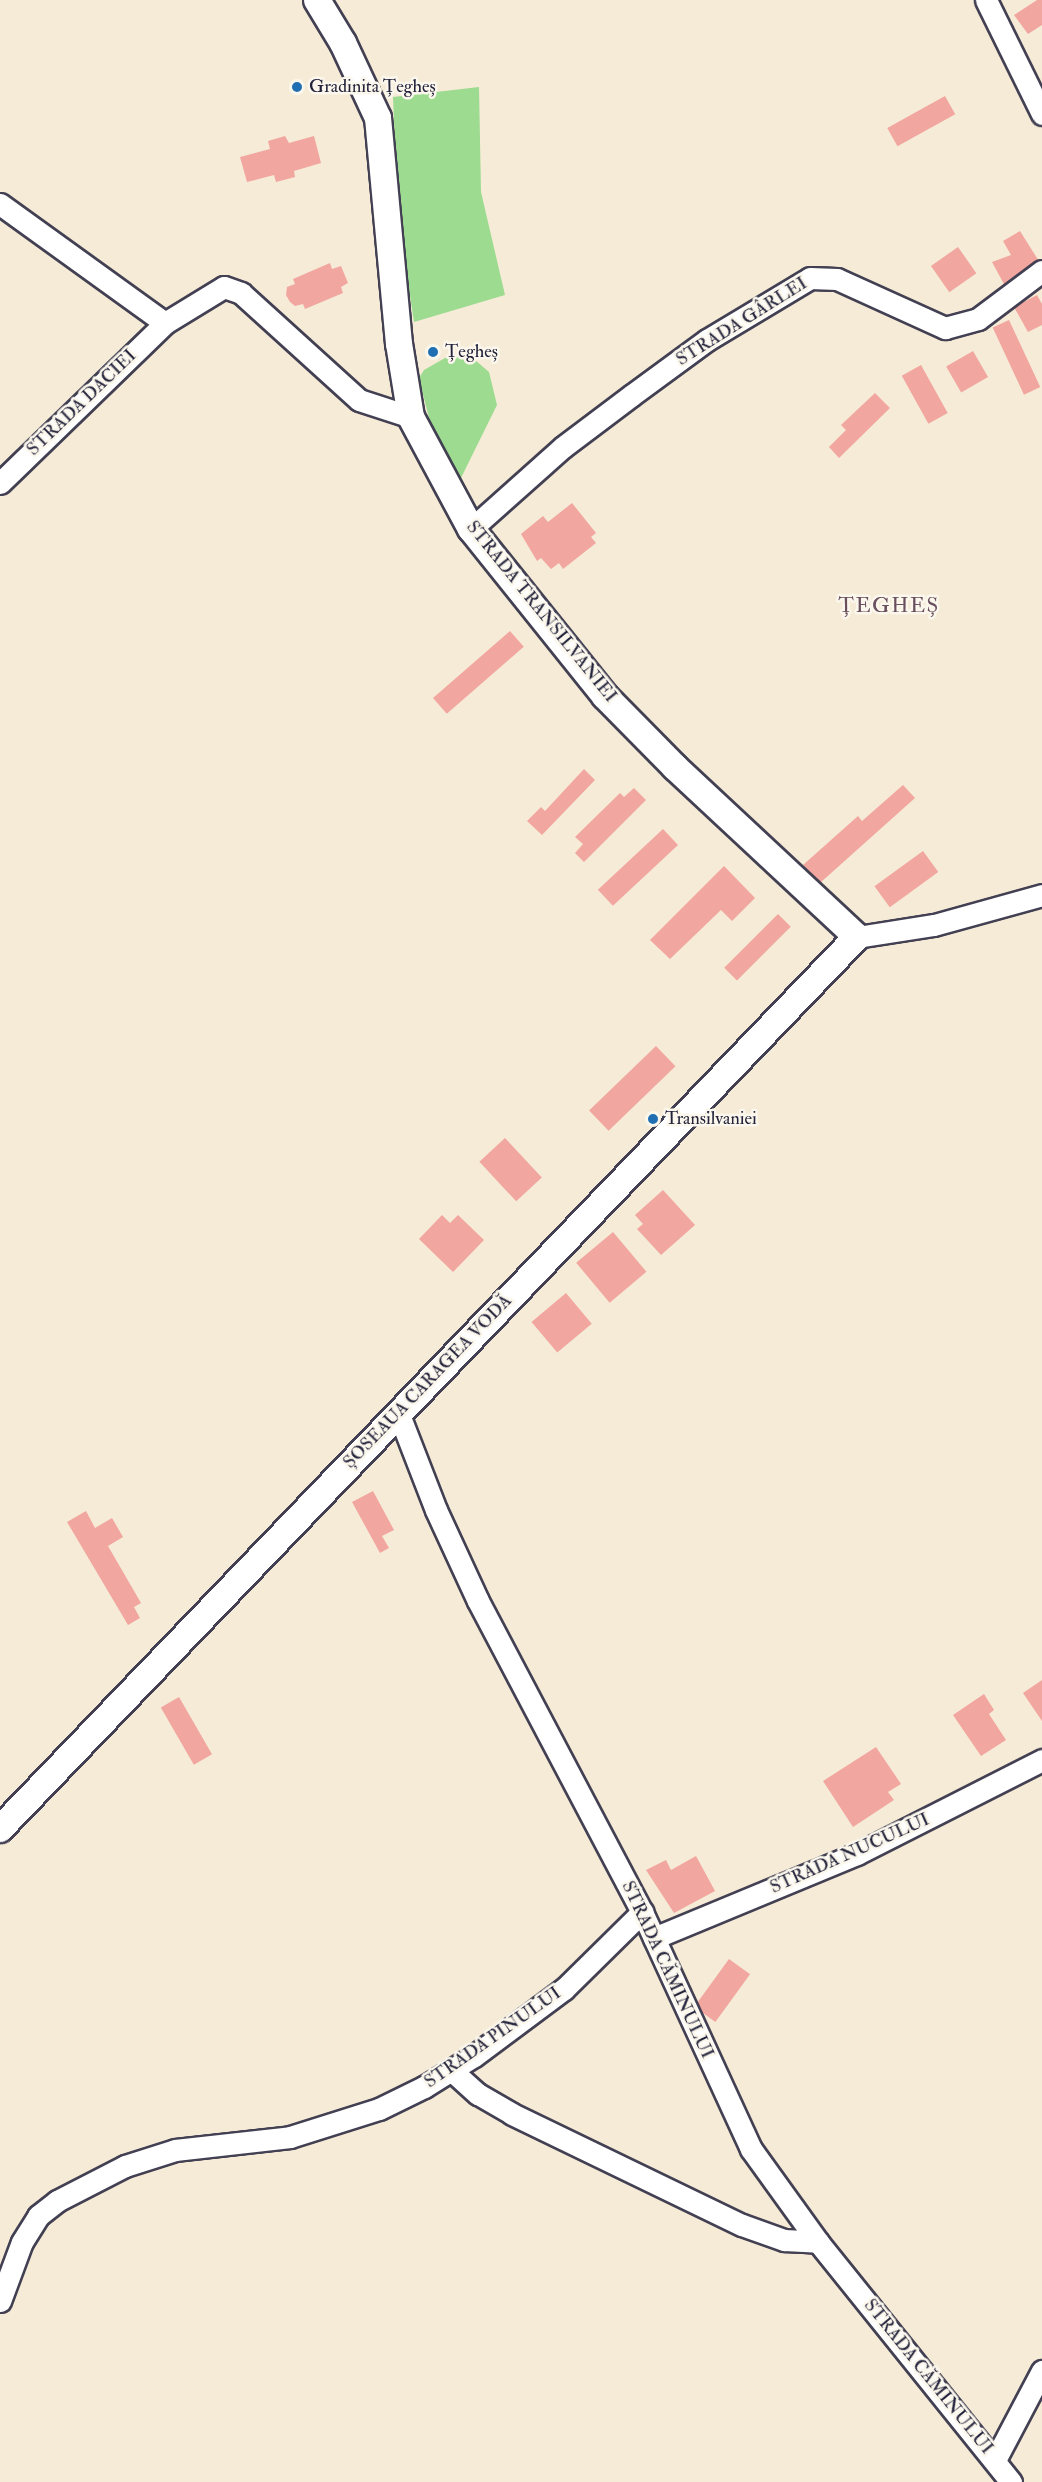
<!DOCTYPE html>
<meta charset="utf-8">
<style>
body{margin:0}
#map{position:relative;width:1042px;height:2482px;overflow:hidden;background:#f6ebd7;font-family:"IM FELL Double Pica",serif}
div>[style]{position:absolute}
.green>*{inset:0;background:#9cdb90}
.building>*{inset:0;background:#f1a6a0;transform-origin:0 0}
.roads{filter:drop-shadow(2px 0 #424052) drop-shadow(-2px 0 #424052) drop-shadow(0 2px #424052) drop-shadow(0 -2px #424052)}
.minor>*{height:21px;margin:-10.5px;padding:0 10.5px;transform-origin:10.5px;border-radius:10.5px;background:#fff}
.tertiary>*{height:26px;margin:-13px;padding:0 13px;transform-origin:13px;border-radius:13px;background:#fff}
.dots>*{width:16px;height:16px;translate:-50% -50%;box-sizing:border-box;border:3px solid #fbf7ec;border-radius:50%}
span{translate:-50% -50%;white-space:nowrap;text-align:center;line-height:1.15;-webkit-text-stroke:5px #fbf7ec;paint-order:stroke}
.poi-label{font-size:18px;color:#22223b}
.left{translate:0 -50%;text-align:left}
.street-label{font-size:18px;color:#22223b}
.quarter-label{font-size:21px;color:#6a505e;letter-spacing:1.5px}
</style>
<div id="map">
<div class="green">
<div style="clip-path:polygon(479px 87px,481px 192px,505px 295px,414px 322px,398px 216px,393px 97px)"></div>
<div style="clip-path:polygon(460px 355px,475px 360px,489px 372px,497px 405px,457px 486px,435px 442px,419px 378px,424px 370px,445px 358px)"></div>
</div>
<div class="building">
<div style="clip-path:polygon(1037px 0,1042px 0,1042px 25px,1028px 34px,1014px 15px)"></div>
<div style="left:945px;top:96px;width:21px;height:66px;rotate:61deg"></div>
<div style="clip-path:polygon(285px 136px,289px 143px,314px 136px,321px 163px,294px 171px,295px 177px,276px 182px,274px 175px,247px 182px,240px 157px,270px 149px,268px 141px)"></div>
<div style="clip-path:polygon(1020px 231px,1042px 266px,1005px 286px,992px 262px,1011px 255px,1003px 241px)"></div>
<div style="left:958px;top:247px;width:32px;height:33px;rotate:55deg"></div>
<div style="clip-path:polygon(330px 263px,332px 269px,341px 266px,348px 283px,341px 287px,343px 293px,305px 309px,303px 304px,295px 306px,290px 302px,286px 295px,287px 287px,295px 284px,293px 279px)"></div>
<div style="clip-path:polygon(1037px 295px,1042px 304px,1042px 325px,1028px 332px,1014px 307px)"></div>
<div style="left:1009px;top:320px;width:74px;height:18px;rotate:65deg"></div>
<div style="left:973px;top:351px;width:30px;height:31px;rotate:60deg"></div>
<div style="left:921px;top:365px;width:55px;height:22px;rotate:61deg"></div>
<div style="clip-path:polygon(875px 393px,890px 408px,839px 458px,829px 447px,846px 430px,841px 425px)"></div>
<div style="clip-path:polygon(572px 503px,596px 533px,591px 537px,596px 543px,563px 569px,559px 563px,551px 569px,541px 558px,537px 561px,521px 534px,543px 516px,548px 522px)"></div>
<div style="left:510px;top:631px;width:21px;height:102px;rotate:49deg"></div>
<div style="clip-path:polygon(584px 769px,595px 780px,542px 835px,527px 821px,541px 807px,545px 811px)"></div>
<div style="clip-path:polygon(903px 785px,915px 798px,820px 883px,803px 865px,858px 816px,862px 821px)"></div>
<div style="clip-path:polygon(634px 788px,646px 800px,584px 862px,575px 853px,583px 844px,575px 837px,620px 793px,624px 797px)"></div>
<div style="left:663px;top:829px;width:22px;height:89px;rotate:47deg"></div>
<div style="left:923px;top:851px;width:26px;height:60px;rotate:54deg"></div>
<div style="clip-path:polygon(724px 866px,755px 898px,732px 921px,721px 910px,670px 959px,650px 940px)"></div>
<div style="left:778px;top:914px;width:18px;height:76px;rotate:45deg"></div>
<div style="left:656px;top:1046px;width:28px;height:93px;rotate:46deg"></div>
<div style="left:505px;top:1138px;width:54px;height:35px;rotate:47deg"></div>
<div style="clip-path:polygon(663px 1190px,695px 1225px,661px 1255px,637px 1229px,643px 1224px,635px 1215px)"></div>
<div style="clip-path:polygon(442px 1215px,450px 1223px,458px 1215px,484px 1240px,453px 1272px,419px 1239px)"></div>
<div style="left:613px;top:1232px;width:52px;height:48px;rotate:50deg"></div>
<div style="left:566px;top:1293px;width:40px;height:45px;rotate:50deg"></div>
<div style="clip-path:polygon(373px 1491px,394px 1530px,382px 1536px,389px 1548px,380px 1553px,352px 1502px)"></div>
<div style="clip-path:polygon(86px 1511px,95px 1528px,112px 1518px,123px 1537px,108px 1546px,141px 1603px,134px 1607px,140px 1618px,128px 1625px,67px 1522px)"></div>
<div style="clip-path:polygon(1042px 1680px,1042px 1721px,1023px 1693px)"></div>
<div style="clip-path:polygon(984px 1694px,994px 1710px,989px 1714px,1006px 1740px,981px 1756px,953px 1715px)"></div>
<div style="left:179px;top:1697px;width:66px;height:21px;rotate:60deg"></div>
<div style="clip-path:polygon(876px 1747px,901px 1784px,888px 1792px,894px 1800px,853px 1827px,823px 1781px)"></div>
<div style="clip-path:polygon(696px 1856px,715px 1891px,674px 1913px,646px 1870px,666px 1860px,671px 1870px)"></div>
<div style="left:729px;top:1959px;width:26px;height:59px;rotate:36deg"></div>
</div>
<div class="roads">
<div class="minor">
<div style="left:986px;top:0;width:127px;rotate:63.8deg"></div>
<div style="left:0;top:204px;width:203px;rotate:35.8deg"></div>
<div style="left:0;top:483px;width:230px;rotate:-44.1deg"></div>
<div style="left:165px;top:323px;width:69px;rotate:-31.4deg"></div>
<div style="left:224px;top:287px;width:18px;rotate:19deg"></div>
<div style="left:241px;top:293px;width:159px;rotate:42.2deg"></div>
<div style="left:359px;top:400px;width:55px;rotate:18.1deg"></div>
<div style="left:471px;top:529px;width:123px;rotate:-41.7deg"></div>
<div style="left:563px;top:447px;width:86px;rotate:-37deg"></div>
<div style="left:632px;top:395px;width:93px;rotate:-36.3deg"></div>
<div style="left:707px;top:340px;width:120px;rotate:-31deg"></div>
<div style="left:810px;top:278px;width:27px;rotate:2deg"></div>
<div style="left:837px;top:279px;width:119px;rotate:24.4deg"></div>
<div style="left:945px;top:328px;width:34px;rotate:-15deg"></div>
<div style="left:978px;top:319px;width:80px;rotate:-36.9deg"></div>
<div style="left:857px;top:937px;width:78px;rotate:-8.9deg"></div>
<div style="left:934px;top:925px;width:112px;rotate:-15.5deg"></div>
<div style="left:398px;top:1412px;width:105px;rotate:68.8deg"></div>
<div style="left:436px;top:1510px;width:100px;rotate:65.2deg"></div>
<div style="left:478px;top:1601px;width:352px;rotate:62.2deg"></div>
<div style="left:642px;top:1912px;width:261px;rotate:65.3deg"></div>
<div style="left:751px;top:2149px;width:115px;rotate:54.2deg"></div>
<div style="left:818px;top:2242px;width:308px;rotate:51.2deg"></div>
<div style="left:654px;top:1938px;width:220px;rotate:-22.5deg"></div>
<div style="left:857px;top:1854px;width:208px;rotate:-26.9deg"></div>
<div style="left:451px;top:2070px;width:36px;rotate:42deg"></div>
<div style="left:478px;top:2094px;width:39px;rotate:30deg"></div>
<div style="left:512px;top:2114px;width:255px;rotate:25.8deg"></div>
<div style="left:742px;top:2225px;width:45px;rotate:19.7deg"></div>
<div style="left:784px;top:2240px;width:34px;rotate:3deg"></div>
<div style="left:0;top:2301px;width:63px;rotate:-69.6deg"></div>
<div style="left:22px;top:2242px;width:31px;rotate:-58deg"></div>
<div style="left:38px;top:2216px;width:24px;rotate:-38deg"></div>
<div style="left:57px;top:2201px;width:76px;rotate:-27.2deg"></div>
<div style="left:125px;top:2166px;width:52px;rotate:-17.7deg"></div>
<div style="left:175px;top:2150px;width:116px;rotate:-6.4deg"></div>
<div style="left:290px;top:2137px;width:93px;rotate:-17.5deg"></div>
<div style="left:379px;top:2109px;width:50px;rotate:-26.1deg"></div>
<div style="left:424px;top:2087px;width:59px;rotate:-31.8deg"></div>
<div style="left:474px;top:2056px;width:112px;rotate:-36.7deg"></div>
<div style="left:564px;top:1989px;width:110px;rotate:-44.6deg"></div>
<div style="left:995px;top:2460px;width:101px;rotate:-62.2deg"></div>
</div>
<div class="tertiary">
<div style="left:0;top:1829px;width:1237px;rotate:-46.15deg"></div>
<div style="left:857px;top:937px;width:249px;rotate:-137deg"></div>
<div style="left:675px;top:767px;width:100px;rotate:-134.6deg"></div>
<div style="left:605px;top:696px;width:214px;rotate:-128.7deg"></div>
<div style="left:471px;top:529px;width:127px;rotate:-118.2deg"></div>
<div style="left:411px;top:417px;width:74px;rotate:-99.3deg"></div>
<div style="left:399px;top:344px;width:227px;rotate:-95.3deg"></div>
<div style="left:378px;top:118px;width:83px;rotate:-115deg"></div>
<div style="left:343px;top:43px;width:50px;rotate:-121.2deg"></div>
</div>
</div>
<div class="dots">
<div style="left:297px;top:87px;background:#1f6fb2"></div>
<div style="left:433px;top:352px;background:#1f6fb2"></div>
<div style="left:653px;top:1119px;background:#1f6fb2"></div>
</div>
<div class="poi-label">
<span class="left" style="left:309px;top:87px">Gradinita Țegheș</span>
<span class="left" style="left:445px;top:352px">Țegheș</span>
<span class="left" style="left:665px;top:1119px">Transilvaniei</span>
</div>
<div class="street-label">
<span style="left:742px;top:322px;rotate:-32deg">STRADA GÂRLEI</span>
<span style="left:82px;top:403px;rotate:-44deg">STRADA DACIEI</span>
<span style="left:541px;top:612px;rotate:51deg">STRADA TRANSILVANIEI</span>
<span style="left:428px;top:1382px;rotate:-46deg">ȘOSEAUA CARAGEA VODĂ</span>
<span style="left:850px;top:1854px;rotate:-24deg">STRADA NUCULUI</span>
<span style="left:667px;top:1970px;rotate:65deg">STRADA CĂMINULUI</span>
<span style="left:493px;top:2038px;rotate:-35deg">STRADA PINULUI</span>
<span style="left:928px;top:2377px;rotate:51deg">STRADA CĂMINULUI</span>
</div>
<div class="quarter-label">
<span style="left:889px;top:606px">ȚEGHEȘ</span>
</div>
</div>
